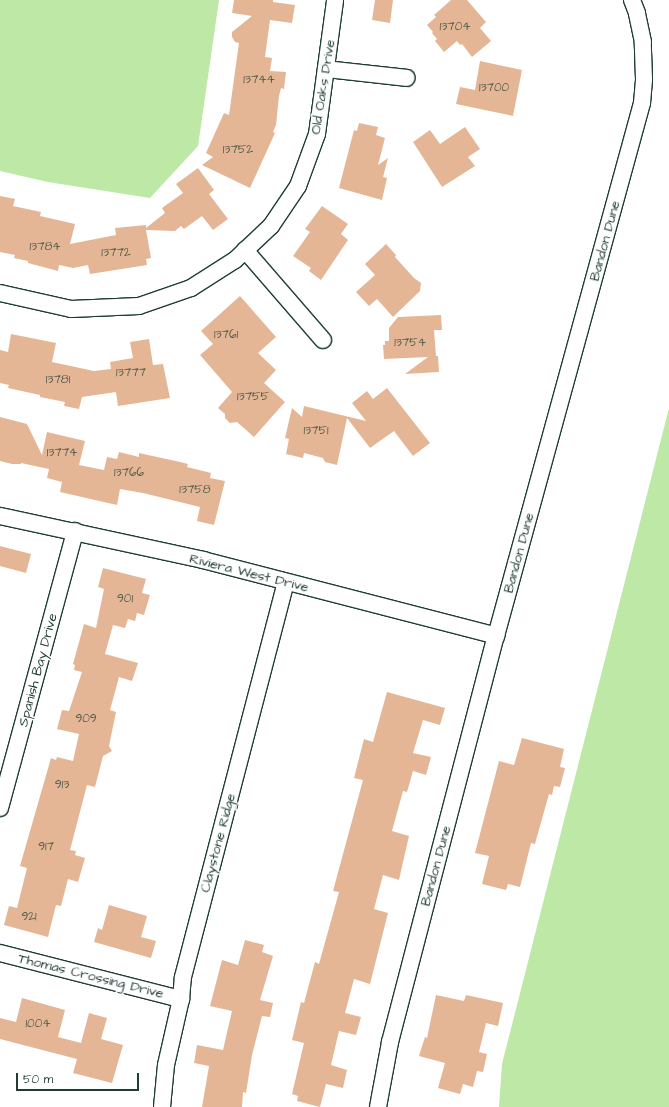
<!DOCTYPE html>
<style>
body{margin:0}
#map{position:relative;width:669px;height:1107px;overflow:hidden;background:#fff;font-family:"Architects Daughter",sans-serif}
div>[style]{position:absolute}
.green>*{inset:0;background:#bde8a5}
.building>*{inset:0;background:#e5b696}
.roads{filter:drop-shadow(1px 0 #1f3d34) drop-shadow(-1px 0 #1f3d34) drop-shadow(0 1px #1f3d34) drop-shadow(0 -1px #1f3d34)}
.street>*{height:16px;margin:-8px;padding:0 8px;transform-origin:8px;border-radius:8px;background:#fff}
span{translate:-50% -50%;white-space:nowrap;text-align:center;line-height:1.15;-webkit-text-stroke:3px #fff;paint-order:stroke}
.number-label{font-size:12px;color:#505b4c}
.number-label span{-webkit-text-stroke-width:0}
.street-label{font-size:14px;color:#1f3d34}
.scale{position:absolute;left:16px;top:1073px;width:123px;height:18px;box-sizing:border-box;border:2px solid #1f3d34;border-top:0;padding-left:5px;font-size:12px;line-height:14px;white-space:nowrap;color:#1f3d34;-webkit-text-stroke:3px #fff;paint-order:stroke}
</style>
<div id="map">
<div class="green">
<div style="clip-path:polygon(0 0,219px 0,198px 146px,150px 198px,48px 182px,0 171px)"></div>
<div style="clip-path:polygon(669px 408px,669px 1107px,499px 1107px,502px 1064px)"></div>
</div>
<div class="building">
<div style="clip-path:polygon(234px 0,273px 0,273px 2px,295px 5px,292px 23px,270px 20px,265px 57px,272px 58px,270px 71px,286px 72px,284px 89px,281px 88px,279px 96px,276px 125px,273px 132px,275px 133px,250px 188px,202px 165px,213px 157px,206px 153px,224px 113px,229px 115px,239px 43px,235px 42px,232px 37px,232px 32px,252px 16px,232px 13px)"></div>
<div style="clip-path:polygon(375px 0,393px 0,390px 23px,372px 20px)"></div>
<div style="clip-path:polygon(451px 0,467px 0,486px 22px,480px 28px,491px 41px,472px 57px,462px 44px,460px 45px,457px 41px,444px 52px,435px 41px,437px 39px,432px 33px,433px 32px,427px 25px,436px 17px,434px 15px)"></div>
<div style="clip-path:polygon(480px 61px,522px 70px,513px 116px,456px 104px,460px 87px,475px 90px)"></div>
<div style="clip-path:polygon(359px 123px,378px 127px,376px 135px,385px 138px,378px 165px,388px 158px,383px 177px,387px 178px,382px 200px,339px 188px,354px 130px,357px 131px)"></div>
<div style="clip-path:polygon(465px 127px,480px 149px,468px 157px,475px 166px,442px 187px,413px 142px,430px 130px,440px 144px)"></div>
<div style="clip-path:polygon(198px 168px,214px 190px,209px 194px,228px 219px,213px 230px,202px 216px,184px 229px,181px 226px,175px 231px,146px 230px,151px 258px,146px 259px,147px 265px,90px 274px,88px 265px,73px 268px,59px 265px,58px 271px,28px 263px,28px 261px,14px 258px,15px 255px,0 252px,0 196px,15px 199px,13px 206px,41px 212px,40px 216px,75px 224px,70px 244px,116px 235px,115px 228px,146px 225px,146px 228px,165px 213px,162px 208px,183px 193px,176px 184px)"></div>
<div style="clip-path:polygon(322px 206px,348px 224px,341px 234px,348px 240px,321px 280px,309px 271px,311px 268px,293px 256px,310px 232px,305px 229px)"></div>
<div style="clip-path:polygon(386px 244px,396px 255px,395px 257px,414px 278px,421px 283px,420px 291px,393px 317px,377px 299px,369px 306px,356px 292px,375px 275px,365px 264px)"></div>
<div style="clip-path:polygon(240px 296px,276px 337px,258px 353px,276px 370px,264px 383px,285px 402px,254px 437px,237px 422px,230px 423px,225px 418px,225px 414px,218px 408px,232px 392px,200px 355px,213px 344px,201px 331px)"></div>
<div style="clip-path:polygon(441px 315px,442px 330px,434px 330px,436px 356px,438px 356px,439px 372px,405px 374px,428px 357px,384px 359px,383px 345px,385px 345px,385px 341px,389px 341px,389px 328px,398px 317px)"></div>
<div style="clip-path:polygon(11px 334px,56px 343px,52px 362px,94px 371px,111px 369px,110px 362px,133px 358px,130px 342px,149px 339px,153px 365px,163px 364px,170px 398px,118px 406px,116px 392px,82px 397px,79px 409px,64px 406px,65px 402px,40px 397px,40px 395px,8px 388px,9px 385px,0 383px,0 350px,8px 352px)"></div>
<div style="clip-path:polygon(387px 388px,430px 443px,413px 456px,394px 431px,370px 448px,347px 418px,337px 465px,325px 462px,323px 458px,304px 453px,303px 458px,286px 454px,289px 439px,285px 438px,292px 408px,302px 417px,304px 406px,366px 421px,352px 403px,367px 391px,373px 399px)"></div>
<div style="clip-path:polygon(0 417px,27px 424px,42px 455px,47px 432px,85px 441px,79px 465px,104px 470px,107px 457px,117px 459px,119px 452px,139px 457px,139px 453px,180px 462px,188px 464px,187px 467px,211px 473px,210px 478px,225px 481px,214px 525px,197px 521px,200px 507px,143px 493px,120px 489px,117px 505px,60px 492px,62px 482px,47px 478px,49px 469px,21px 463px,21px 464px,12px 464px,0 461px)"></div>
<div style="clip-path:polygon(0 546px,31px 554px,26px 573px,0 566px)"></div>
<div style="clip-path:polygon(103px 568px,146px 579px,142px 593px,150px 595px,144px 615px,137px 613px,135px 621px,128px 619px,125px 628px,113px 625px,105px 654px,138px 663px,132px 681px,119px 677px,110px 710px,116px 712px,109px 746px,112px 751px,103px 756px,95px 787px,87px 785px,70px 850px,76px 851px,75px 855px,85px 858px,78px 882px,68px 879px,61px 906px,56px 905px,48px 937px,4px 925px,9px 906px,17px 908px,27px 868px,20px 866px,51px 758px,56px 760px,57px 757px,73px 761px,79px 734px,57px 729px,62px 710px,69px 711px,82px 672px,74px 670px,75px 665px,73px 664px,84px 624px,96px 628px,104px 589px,98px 587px)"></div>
<div style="clip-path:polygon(387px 692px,445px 708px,440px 725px,423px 720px,413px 753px,431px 757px,426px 775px,413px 771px,407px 792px,403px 791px,392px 831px,409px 836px,403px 862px,399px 880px,383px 875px,374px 909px,388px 913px,370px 984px,354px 979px,345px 1013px,361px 1017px,356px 1035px,339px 1031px,331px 1065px,347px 1070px,343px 1088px,326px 1084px,320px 1107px,297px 1101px,298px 1096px,292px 1094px,304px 1043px,292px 1040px,301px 1002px,304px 1003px,315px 962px,319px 964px,339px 892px,333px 891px,363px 780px,354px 778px,364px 739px,373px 742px)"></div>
<div style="clip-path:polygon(522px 738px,564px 749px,560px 767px,565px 768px,560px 787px,554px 786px,552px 795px,549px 794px,535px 844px,531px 843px,520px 887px,508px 884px,506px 890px,482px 884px,489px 856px,475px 853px,499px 761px,514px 765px)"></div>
<div style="clip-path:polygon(109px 905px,147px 916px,141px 937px,156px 941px,151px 958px,94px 942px,98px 928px,102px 930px)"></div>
<div style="clip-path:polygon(245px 940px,264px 945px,262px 952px,273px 956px,260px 1000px,273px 1003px,270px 1017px,262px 1016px,252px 1055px,246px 1093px,243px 1092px,242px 1107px,202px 1107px,209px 1066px,194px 1063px,197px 1045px,223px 1050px,232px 1011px,210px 1006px,222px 960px,238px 965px)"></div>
<div style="clip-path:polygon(436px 995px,464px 1001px,466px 995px,503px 1003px,498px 1026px,486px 1023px,479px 1052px,487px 1054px,483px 1072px,477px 1071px,473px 1087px,463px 1084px,460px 1094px,438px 1088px,445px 1063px,419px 1056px,425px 1037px,427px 1038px)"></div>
<div style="clip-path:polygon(22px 998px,65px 1010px,58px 1037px,81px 1043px,89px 1013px,107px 1018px,101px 1039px,123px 1045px,112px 1083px,73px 1073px,77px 1059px,0 1039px,0 1018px,16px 1022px)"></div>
</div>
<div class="roads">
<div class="street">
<div style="left:326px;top:69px;width:81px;rotate:6.3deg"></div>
<div style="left:245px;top:250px;width:119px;rotate:49.1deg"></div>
<div style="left:0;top:293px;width:73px;rotate:12.7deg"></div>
<div style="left:71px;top:309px;width:68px;rotate:-2.5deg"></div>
<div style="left:139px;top:306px;width:55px;rotate:-19.1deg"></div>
<div style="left:191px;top:288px;width:52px;rotate:-32.5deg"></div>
<div style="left:235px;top:260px;width:50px;rotate:-43.4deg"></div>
<div style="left:271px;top:226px;width:48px;rotate:-56deg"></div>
<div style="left:298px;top:186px;width:55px;rotate:-69.9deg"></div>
<div style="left:317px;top:134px;width:135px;rotate:-82.3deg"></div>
<div style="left:0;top:516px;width:208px;rotate:12.2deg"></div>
<div style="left:203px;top:560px;width:303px;rotate:14.5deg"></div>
<div style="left:0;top:808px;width:287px;rotate:-74.8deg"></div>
<div style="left:0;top:953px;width:187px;rotate:14.3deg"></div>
<div style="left:162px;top:1107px;width:42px;rotate:-84.6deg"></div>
<div style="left:166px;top:1065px;width:68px;rotate:-77.2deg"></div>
<div style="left:181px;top:999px;width:22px;rotate:-85deg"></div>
<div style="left:183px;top:977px;width:408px;rotate:-75.4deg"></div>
<div style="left:378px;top:1107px;width:66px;rotate:-79.5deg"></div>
<div style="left:390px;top:1042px;width:420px;rotate:-75.4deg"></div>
<div style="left:496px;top:636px;width:553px;rotate:-74.68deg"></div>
<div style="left:642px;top:103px;width:24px;rotate:-85deg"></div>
<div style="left:644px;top:79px;width:37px;rotate:-92deg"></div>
<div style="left:643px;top:42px;width:30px;rotate:-102deg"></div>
<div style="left:637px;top:13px;width:14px;rotate:-111deg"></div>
</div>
</div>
<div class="number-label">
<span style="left:455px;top:27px">13704</span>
<span style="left:259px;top:80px">13744</span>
<span style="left:494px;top:88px">13700</span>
<span style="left:238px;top:150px">13752</span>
<span style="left:45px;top:247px">13784</span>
<span style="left:116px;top:253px">13772</span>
<span style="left:226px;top:335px">13761</span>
<span style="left:410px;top:343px">13754</span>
<span style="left:131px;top:373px">13777</span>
<span style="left:58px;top:380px">13781</span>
<span style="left:253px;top:397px">13755</span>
<span style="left:316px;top:431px">13751</span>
<span style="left:62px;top:453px">13774</span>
<span style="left:129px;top:473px">13766</span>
<span style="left:195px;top:490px">13758</span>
<span style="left:125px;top:599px">901</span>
<span style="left:86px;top:719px">909</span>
<span style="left:62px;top:785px">913</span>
<span style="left:46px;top:847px">917</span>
<span style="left:29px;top:917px">921</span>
<span style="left:38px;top:1024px">1004</span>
</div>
<div class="street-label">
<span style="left:323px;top:87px;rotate:-81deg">Old Oaks Drive</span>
<span style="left:605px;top:241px;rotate:-75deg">Bandon Dune</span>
<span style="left:519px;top:553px;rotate:-75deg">Bandon Dune</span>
<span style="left:249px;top:573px;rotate:14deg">Riviera West Drive</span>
<span style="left:38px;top:670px;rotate:-75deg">Spanish Bay Drive</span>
<span style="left:218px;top:843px;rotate:-75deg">Claystone Ridge</span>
<span style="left:436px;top:866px;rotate:-75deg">Bandon Dune</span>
<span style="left:91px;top:976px;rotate:14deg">Thomas Crossing Drive</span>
</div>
<div class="scale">50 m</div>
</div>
